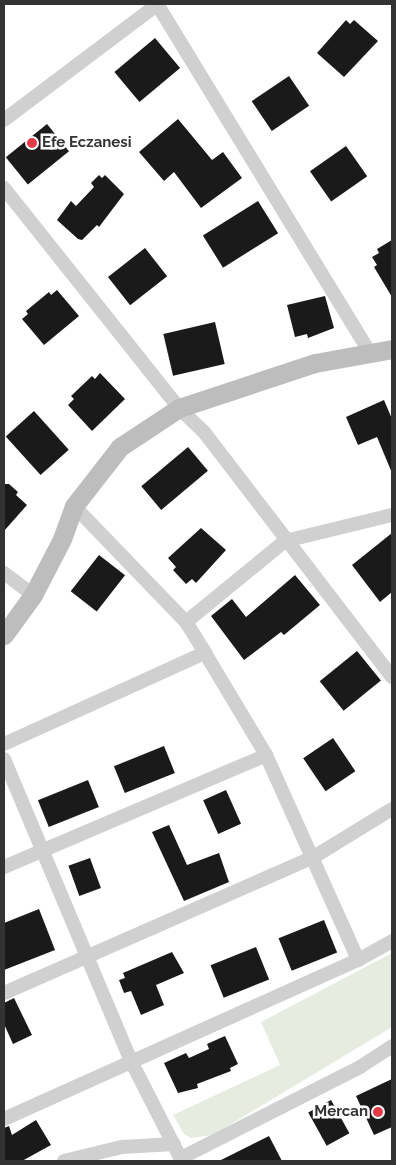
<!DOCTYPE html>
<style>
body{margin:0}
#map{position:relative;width:396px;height:1165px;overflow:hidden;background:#fff;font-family:Raleway,sans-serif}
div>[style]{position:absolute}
.green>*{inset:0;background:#e6ecdf}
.building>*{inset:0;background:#1a1a1a;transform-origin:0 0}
.street>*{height:14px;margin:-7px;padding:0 7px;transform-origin:7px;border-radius:7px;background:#d0d0d0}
.secondary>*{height:19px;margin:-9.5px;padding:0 9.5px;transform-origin:9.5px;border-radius:9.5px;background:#bdbdbd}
.dots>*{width:14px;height:14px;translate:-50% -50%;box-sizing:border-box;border:2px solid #fff;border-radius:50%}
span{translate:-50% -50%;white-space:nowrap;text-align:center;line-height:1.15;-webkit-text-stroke:5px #fff;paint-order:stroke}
.poi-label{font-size:15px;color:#333;font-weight:700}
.left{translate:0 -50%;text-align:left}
.right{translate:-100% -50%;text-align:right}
.frame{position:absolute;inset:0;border:5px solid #333;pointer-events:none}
</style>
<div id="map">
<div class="green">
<div style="clip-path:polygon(392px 953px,392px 1027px,213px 1135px,191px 1138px,184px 1134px,173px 1115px,280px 1065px,261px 1022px)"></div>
</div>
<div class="building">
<div style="clip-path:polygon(346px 20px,350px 24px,354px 20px,378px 41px,344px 77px,317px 53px)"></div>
<div style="left:155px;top:38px;width:39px;height:53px;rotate:50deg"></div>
<div style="left:289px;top:76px;width:36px;height:45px;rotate:56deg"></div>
<div style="clip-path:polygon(178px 119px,212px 160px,223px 152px,242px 178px,201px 208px,174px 172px,164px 181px,139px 152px)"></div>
<div style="left:47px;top:124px;width:35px;height:53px;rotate:51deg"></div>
<div style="left:346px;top:146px;width:37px;height:44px;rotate:55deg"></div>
<div style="clip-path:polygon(99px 175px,102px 178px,105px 175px,124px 194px,99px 227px,97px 225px,82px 240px,78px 239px,57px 220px,71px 201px,76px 206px,94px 187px,91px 183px)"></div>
<div style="left:258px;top:201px;width:38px;height:65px;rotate:58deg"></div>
<div style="clip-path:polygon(392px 240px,392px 297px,374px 267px,377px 265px,372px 257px,379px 253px,377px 249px)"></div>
<div style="left:145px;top:248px;width:36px;height:47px;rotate:52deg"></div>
<div style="clip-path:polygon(57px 290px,79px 316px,44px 345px,22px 319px,28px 314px,26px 311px,49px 292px,51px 295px)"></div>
<div style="clip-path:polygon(325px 296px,334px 328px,308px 338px,307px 334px,295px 337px,287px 305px)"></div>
<div style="left:215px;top:322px;width:43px;height:53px;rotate:77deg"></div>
<div style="clip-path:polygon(100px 373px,125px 399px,92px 431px,68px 405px,74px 399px,71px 396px,92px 376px,95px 379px)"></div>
<div style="clip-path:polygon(384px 400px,392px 419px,392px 473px,377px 437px,358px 445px,346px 417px)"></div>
<div style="left:34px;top:411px;width:52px;height:38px;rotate:48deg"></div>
<div style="left:188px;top:447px;width:31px;height:61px;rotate:50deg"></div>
<div style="clip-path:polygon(4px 484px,9px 484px,18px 492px,16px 495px,27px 505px,4px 531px)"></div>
<div style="clip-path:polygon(201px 528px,226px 550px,196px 583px,192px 579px,186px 584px,173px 570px,176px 567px,168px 558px)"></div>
<div style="clip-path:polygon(392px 533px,392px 592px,380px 602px,352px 565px)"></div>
<div style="left:99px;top:555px;width:33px;height:46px;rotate:38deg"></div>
<div style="clip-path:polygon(295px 575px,320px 605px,284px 635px,281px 632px,244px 660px,211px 616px,232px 599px,246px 617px)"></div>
<div style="left:357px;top:651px;width:38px;height:48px;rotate:51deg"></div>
<div style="left:333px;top:738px;width:40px;height:36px;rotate:56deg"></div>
<div style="left:164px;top:746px;width:29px;height:54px;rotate:68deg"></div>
<div style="left:88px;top:780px;width:29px;height:54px;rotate:68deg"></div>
<div style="left:226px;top:790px;width:37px;height:25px;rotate:66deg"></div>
<div style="clip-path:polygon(169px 825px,187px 865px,219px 853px,229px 882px,184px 901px,152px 832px)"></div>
<div style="left:90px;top:858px;width:32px;height:23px;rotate:70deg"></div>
<div style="clip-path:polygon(39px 909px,55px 950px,4px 970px,4px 923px)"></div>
<div style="left:324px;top:920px;width:35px;height:49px;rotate:68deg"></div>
<div style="left:256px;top:947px;width:35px;height:49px;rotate:68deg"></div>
<div style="clip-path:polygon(172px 952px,184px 973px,156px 985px,164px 1005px,141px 1015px,131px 991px,124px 993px,119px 980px,125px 978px,123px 973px)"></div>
<div style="clip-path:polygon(14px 998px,32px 1035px,13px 1044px,4px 1024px,4px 1003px)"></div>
<div style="clip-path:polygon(225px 1036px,238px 1064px,230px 1068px,231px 1071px,197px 1084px,198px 1088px,178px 1093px,164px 1063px,186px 1053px,189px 1058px,209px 1049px,207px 1044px)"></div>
<div style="clip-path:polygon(392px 1079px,392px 1127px,374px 1135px,356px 1096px)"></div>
<div style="left:331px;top:1100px;width:38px;height:26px;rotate:61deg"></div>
<div style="clip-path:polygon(36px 1120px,51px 1145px,22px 1161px,4px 1161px,4px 1128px,9px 1126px,12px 1135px)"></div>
<div style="clip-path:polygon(269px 1136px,282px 1161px,219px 1161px)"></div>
</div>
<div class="street">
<div style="left:157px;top:4px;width:410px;rotate:58.6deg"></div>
<div style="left:4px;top:120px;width:193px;rotate:-37deg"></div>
<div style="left:4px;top:188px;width:281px;rotate:51.5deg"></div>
<div style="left:179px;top:408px;width:35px;rotate:44deg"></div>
<div style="left:204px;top:432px;width:309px;rotate:52.5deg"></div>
<div style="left:74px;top:506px;width:161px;rotate:46deg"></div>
<div style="left:186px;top:622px;width:36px;rotate:58deg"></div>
<div style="left:205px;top:653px;width:119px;rotate:59.1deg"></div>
<div style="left:266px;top:755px;width:225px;rotate:65.8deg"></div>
<div style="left:358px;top:960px;width:39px;rotate:-29deg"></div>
<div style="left:4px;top:573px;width:36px;rotate:37deg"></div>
<div style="left:186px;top:622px;width:128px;rotate:-39.3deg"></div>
<div style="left:285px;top:541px;width:110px;rotate:-13.7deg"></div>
<div style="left:4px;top:744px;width:221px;rotate:-24.4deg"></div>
<div style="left:4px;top:759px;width:330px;rotate:67.2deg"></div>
<div style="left:132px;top:1063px;width:110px;rotate:63deg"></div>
<div style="left:4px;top:867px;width:285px;rotate:-23.1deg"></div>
<div style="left:4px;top:993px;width:336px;rotate:-23.7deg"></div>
<div style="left:312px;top:858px;width:94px;rotate:-31.5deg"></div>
<div style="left:4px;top:1119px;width:388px;rotate:-24.2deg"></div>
<div style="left:181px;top:1158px;width:201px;rotate:-26.9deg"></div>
<div style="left:360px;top:1067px;width:38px;rotate:-33deg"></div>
<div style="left:64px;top:1161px;width:60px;rotate:-13.6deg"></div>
<div style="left:122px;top:1147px;width:52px;rotate:-3.3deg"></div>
</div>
<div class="secondary">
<div style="left:4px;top:635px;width:49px;rotate:-54.1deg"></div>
<div style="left:33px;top:595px;width:63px;rotate:-62.6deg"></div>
<div style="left:62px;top:539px;width:35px;rotate:-70deg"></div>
<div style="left:74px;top:506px;width:75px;rotate:-52.1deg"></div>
<div style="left:120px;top:447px;width:71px;rotate:-33.5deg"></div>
<div style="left:179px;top:408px;width:143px;rotate:-18.3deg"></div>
<div style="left:315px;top:363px;width:78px;rotate:-10.3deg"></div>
</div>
<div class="dots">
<div style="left:32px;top:143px;background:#e63946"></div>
<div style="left:378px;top:1112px;background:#e63946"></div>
</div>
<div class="poi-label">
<span class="left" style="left:42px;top:143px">Efe Eczanesi</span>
<span class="right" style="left:368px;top:1112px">Mercan</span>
</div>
<div class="frame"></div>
</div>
